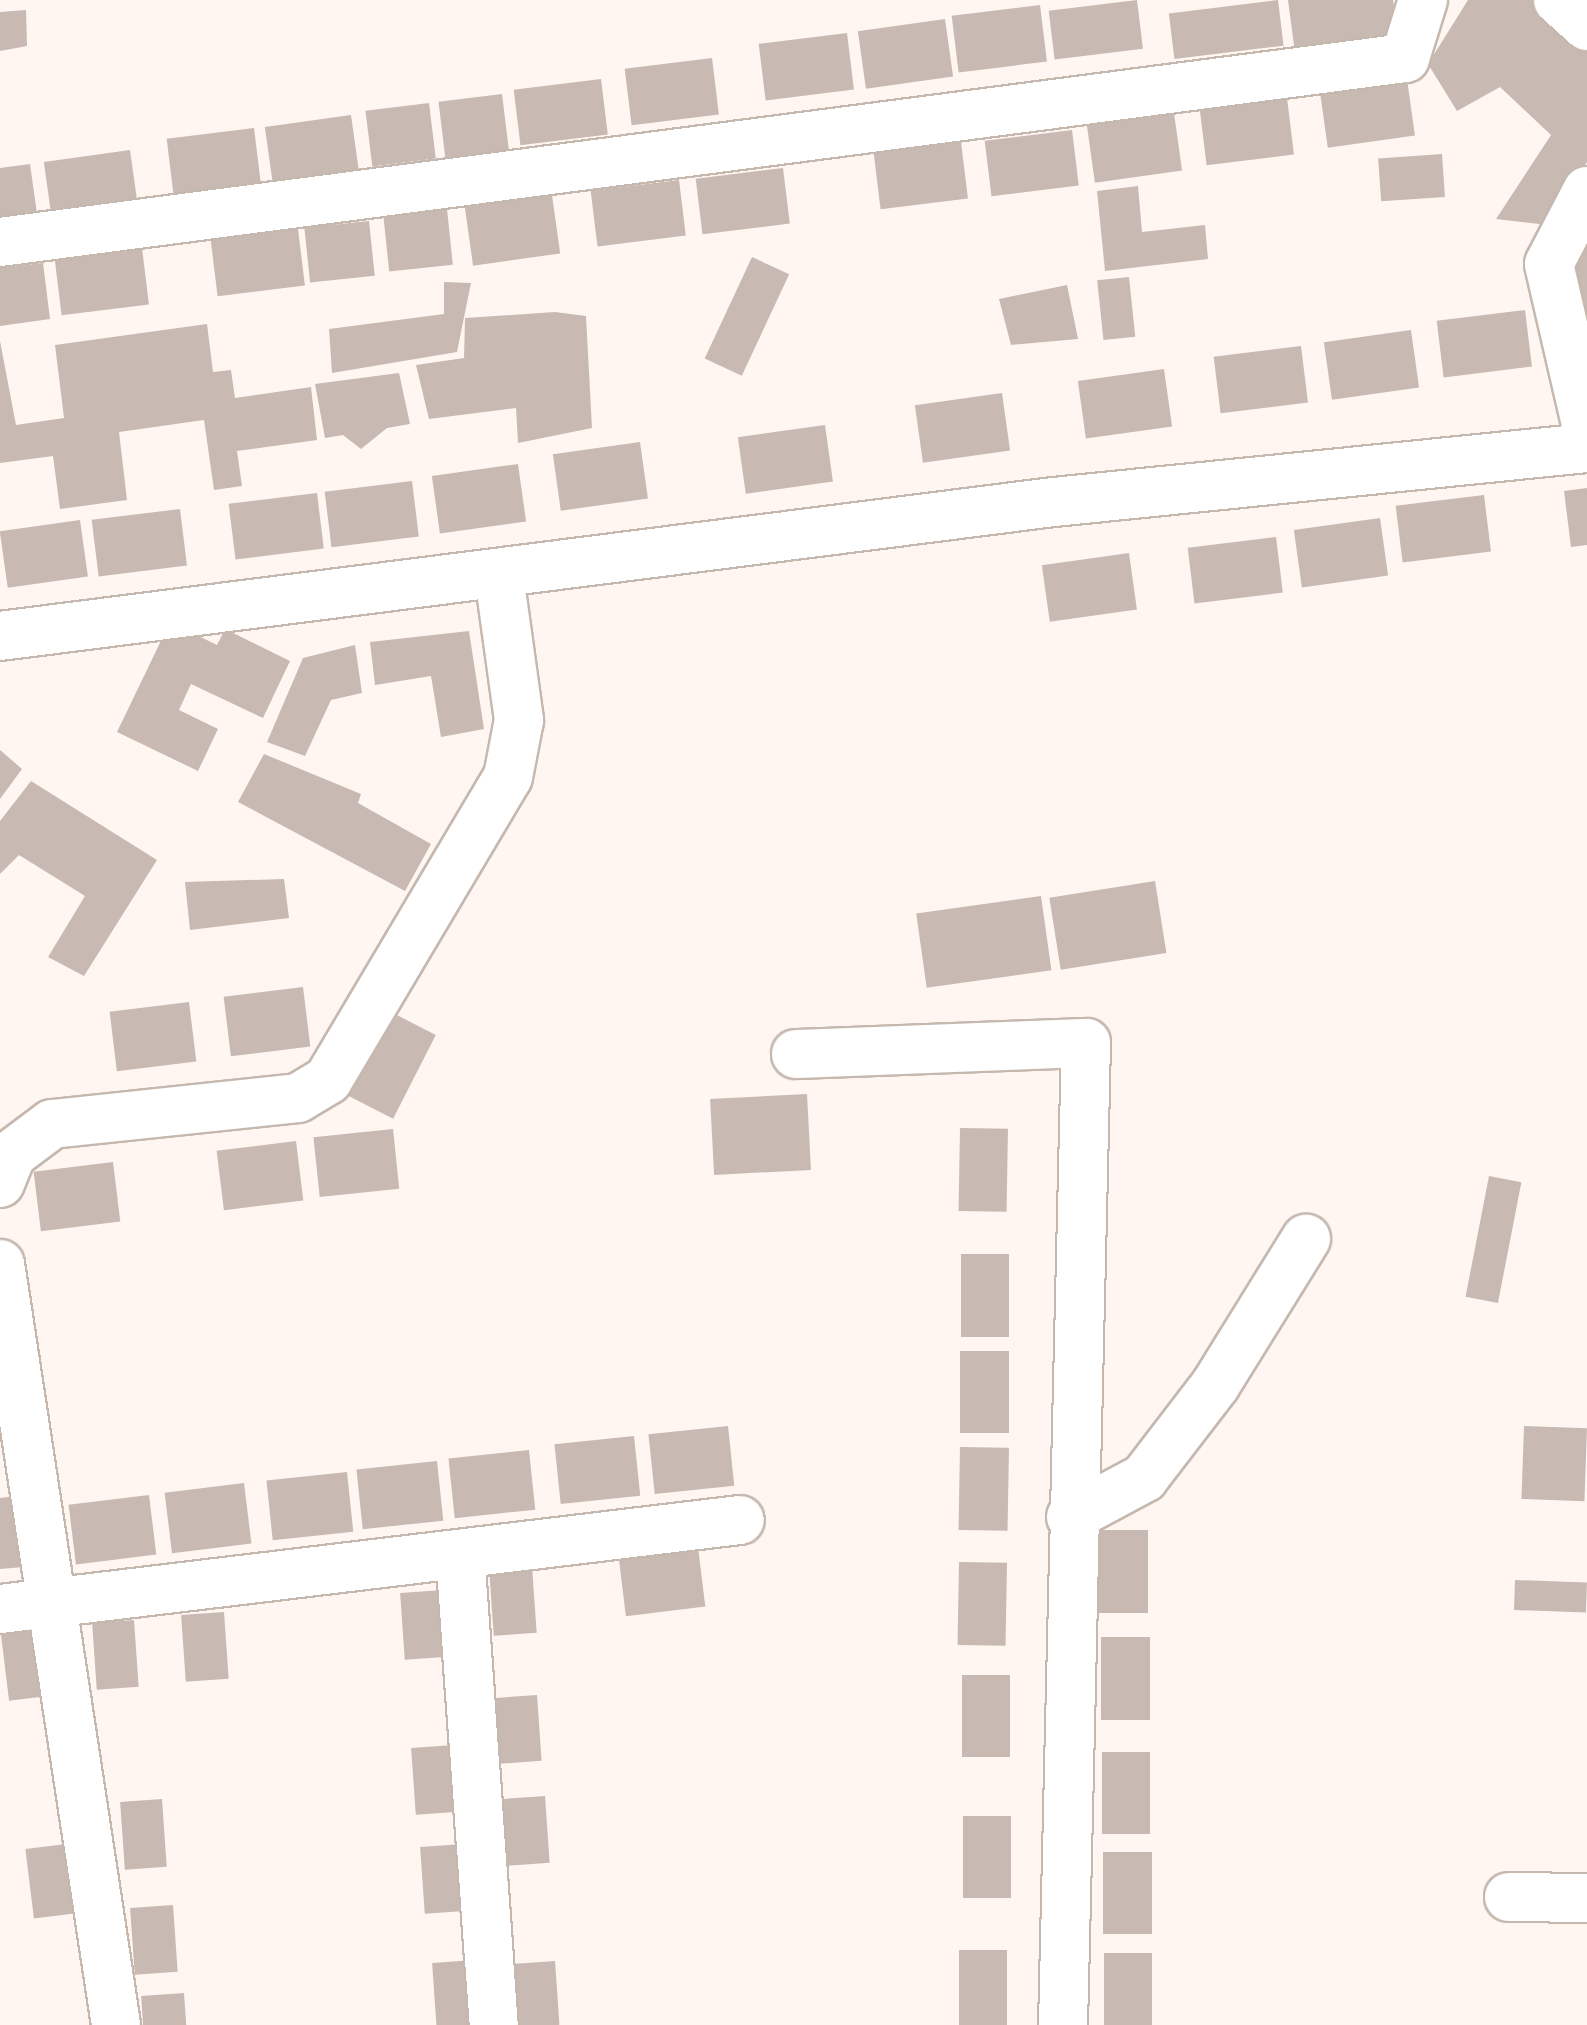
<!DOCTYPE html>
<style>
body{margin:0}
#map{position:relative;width:1587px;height:2025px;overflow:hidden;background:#fff6f1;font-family:"Fira Sans",sans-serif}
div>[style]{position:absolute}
.building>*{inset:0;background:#c8bab2;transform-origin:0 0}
.roads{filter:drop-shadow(2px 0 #c5b8af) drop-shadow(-2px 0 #c5b8af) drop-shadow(0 2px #c5b8af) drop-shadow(0 -2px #c5b8af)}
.minor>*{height:48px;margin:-24px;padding:0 24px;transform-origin:24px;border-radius:24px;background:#fff}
span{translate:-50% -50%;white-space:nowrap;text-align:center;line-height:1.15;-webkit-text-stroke:9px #fff;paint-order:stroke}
</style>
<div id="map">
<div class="building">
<div style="left:1137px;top:0;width:49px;height:89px;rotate:83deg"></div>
<div style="left:1278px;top:0;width:46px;height:110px;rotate:83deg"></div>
<div style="clip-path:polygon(1288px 0,1393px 0,1398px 33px,1295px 53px)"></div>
<div style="clip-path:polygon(1468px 0,1537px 0,1587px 52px,1587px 162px,1548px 225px,1496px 219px,1551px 135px,1500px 87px,1457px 111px,1428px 64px)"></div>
<div style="left:1040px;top:5px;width:57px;height:89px;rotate:83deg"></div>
<div style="clip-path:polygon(26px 10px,27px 46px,0 51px,0 12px)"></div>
<div style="left:945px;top:19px;width:58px;height:88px;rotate:82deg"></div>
<div style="left:847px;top:33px;width:57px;height:89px;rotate:83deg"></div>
<div style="left:712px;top:58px;width:57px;height:88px;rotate:83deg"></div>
<div style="left:601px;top:79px;width:56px;height:88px;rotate:83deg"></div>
<div style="left:1407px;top:79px;width:57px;height:88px;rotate:82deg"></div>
<div style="left:502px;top:94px;width:56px;height:64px;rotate:83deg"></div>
<div style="left:1287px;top:98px;width:57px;height:88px;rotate:83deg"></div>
<div style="left:429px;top:103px;width:56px;height:64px;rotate:83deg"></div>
<div style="left:1174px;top:113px;width:58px;height:88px;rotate:82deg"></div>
<div style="left:351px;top:115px;width:57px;height:87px;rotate:82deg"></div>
<div style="left:254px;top:128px;width:57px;height:88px;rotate:83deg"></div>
<div style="left:1072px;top:130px;width:56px;height:88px;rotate:83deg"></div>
<div style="left:961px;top:142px;width:57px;height:88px;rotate:83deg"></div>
<div style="left:130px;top:150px;width:58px;height:87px;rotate:82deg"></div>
<div style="left:1442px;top:154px;width:43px;height:64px;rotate:86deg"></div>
<div style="clip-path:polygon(30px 164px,38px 221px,0 226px,0 168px)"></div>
<div style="left:783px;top:168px;width:56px;height:88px;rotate:83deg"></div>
<div style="left:679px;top:180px;width:56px;height:89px;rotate:83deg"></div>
<div style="clip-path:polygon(1138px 186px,1142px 232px,1205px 225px,1208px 259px,1105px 271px,1097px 191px)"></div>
<div style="left:552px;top:195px;width:59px;height:88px;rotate:82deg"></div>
<div style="left:447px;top:209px;width:56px;height:64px;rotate:84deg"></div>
<div style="clip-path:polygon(1587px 213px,1587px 338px,1557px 265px)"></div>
<div style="left:369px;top:221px;width:55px;height:65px;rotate:84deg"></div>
<div style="left:298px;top:229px;width:57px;height:88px;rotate:83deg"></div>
<div style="left:142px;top:248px;width:57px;height:88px;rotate:83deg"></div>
<div style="left:752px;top:257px;width:41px;height:112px;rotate:25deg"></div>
<div style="clip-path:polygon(43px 263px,50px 319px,0 326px,0 268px)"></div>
<div style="left:1129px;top:277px;width:60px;height:32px;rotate:84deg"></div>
<div style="clip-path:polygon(444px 282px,471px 283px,457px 352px,332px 373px,329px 329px,444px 314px)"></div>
<div style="clip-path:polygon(1067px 285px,1078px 339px,1011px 345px,999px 299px)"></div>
<div style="left:1525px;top:310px;width:57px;height:89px;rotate:83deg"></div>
<div style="clip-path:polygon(555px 312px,586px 316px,592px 428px,518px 443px,516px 408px,429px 419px,416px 365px,464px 358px,465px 318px)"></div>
<div style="clip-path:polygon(207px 324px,213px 372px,231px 370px,235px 398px,311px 387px,317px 440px,237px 451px,242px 486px,214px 490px,204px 420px,119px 432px,127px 500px,60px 509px,53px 456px,0 463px,0 341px,16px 425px,64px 418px,55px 345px)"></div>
<div style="left:1411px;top:330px;width:58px;height:88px;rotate:82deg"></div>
<div style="left:1301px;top:346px;width:57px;height:88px;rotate:83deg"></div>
<div style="left:1164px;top:369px;width:58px;height:87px;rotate:82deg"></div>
<div style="clip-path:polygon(399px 373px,410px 424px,387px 428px,361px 449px,343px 435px,325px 438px,315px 384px)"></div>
<div style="left:1002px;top:393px;width:58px;height:88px;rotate:82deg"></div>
<div style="left:825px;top:425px;width:57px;height:88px;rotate:82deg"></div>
<div style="left:640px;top:442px;width:57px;height:88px;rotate:82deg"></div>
<div style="left:518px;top:464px;width:58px;height:87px;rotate:82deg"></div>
<div style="left:412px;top:481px;width:56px;height:88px;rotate:83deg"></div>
<div style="clip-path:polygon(1587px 488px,1587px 545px,1571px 547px,1564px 491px)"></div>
<div style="left:317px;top:493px;width:56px;height:89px;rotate:83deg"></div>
<div style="left:1484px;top:495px;width:57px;height:89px;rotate:83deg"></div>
<div style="left:180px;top:509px;width:57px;height:89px;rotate:83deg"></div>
<div style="left:1380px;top:518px;width:58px;height:87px;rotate:82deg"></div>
<div style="left:80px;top:520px;width:57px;height:81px;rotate:82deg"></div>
<div style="left:1276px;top:537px;width:56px;height:89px;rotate:83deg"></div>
<div style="left:1129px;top:553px;width:57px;height:88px;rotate:82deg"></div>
<div style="clip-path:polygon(170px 622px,217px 645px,225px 629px,290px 661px,263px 718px,191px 684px,179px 710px,218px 729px,198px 771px,117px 732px)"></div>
<div style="clip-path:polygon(469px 631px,484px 729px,441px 737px,431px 676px,375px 685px,370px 642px)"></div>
<div style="clip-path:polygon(355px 645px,362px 693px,331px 700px,305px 756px,267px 742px,303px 658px)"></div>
<div style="clip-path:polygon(0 750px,22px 769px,0 799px)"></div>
<div style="clip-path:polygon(264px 754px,361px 794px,358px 803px,431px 844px,405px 891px,238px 802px)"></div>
<div style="clip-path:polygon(31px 781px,157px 860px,84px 976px,48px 957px,85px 896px,19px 855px,0 874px,0 821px)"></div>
<div style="clip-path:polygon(284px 879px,289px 918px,190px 930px,185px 882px)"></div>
<div style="left:1155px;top:881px;width:73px;height:107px;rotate:81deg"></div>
<div style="left:1041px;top:896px;width:75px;height:126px;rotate:82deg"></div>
<div style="left:303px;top:987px;width:60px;height:80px;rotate:83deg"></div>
<div style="left:189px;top:1002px;width:60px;height:80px;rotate:83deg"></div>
<div style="left:385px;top:1009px;width:57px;height:94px;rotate:27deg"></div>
<div style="left:807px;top:1094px;width:76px;height:97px;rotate:87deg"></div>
<div style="left:960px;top:1128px;width:48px;height:83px;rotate:1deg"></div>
<div style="left:393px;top:1129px;width:60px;height:80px;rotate:84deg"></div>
<div style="left:296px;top:1141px;width:60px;height:80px;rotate:83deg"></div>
<div style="left:113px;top:1162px;width:60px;height:80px;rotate:83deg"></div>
<div style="left:1489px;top:1176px;width:33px;height:123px;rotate:11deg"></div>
<div style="left:961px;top:1254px;width:48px;height:83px"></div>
<div style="left:960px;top:1351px;width:49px;height:82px"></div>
<div style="left:728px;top:1426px;width:60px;height:80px;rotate:84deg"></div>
<div style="left:1524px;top:1426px;width:63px;height:73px;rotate:2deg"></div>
<div style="left:634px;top:1436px;width:60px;height:80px;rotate:84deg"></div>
<div style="left:960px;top:1447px;width:49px;height:83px;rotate:1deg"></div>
<div style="left:529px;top:1450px;width:60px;height:81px;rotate:84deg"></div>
<div style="left:437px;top:1461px;width:60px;height:81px;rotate:84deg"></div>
<div style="left:347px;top:1472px;width:60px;height:81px;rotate:84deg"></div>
<div style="left:244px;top:1483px;width:61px;height:80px;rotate:83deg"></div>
<div style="left:149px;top:1495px;width:60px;height:81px;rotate:83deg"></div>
<div style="clip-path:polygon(15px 1496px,24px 1567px,0 1569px,0 1498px)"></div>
<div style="left:1148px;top:1530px;width:83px;height:49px;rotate:90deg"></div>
<div style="left:698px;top:1547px;width:60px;height:80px;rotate:83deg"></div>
<div style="left:959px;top:1562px;width:48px;height:83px;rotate:1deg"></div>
<div style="left:532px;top:1566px;width:67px;height:43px;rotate:86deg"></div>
<div style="left:1515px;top:1580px;width:72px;height:30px;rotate:2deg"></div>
<div style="left:443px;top:1590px;width:67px;height:43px;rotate:86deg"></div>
<div style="left:224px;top:1612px;width:67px;height:43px;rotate:86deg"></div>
<div style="left:134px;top:1620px;width:67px;height:42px;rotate:86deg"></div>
<div style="left:43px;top:1624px;width:72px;height:43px;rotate:83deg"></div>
<div style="left:1101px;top:1637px;width:49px;height:83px"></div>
<div style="left:962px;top:1675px;width:48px;height:82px"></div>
<div style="left:537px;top:1695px;width:66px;height:42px;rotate:86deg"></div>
<div style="left:454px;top:1745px;width:67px;height:43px;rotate:86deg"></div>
<div style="left:1102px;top:1752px;width:48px;height:82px"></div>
<div style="left:545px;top:1796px;width:67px;height:43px;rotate:86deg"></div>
<div style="left:162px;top:1799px;width:68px;height:42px;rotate:86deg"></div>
<div style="left:963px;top:1816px;width:48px;height:82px"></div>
<div style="left:74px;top:1843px;width:70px;height:49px;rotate:83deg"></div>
<div style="left:463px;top:1844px;width:67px;height:43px;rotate:86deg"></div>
<div style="left:1103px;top:1852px;width:49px;height:82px"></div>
<div style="left:173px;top:1905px;width:67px;height:43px;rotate:86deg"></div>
<div style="left:959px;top:1950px;width:48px;height:75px"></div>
<div style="left:1104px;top:1953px;width:48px;height:72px"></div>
<div style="left:474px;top:1960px;width:65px;height:42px;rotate:86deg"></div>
<div style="left:555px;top:1961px;width:64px;height:43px;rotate:86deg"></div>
<div style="left:184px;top:1993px;width:32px;height:43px;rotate:86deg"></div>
</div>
<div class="roads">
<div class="minor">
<div style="left:1558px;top:0;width:39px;rotate:42deg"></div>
<div style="left:1587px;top:191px;width:82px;rotate:117.5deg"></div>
<div style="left:1549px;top:264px;width:169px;rotate:77deg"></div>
<div style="left:0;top:242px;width:1417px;rotate:-7.46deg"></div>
<div style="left:1405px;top:58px;width:61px;rotate:-72.8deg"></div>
<div style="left:0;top:636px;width:1062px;rotate:-7.25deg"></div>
<div style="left:1054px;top:502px;width:536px;rotate:-5.79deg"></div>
<div style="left:796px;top:1054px;width:290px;rotate:-2.2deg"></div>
<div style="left:1086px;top:1043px;width:982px;rotate:91.34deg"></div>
<div style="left:0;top:1183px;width:31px;rotate:-68deg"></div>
<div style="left:12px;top:1154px;width:50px;rotate:-36.9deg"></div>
<div style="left:52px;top:1124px;width:247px;rotate:-6deg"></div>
<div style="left:298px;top:1098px;width:35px;rotate:-31deg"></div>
<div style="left:328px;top:1080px;width:352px;rotate:-59.3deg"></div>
<div style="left:508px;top:777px;width:58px;rotate:-79.1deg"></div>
<div style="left:519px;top:720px;width:145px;rotate:-97.9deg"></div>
<div style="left:0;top:1264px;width:770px;rotate:81.33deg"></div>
<div style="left:1071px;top:1517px;width:83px;rotate:-28.1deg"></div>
<div style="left:1144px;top:1478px;width:118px;rotate:-52.5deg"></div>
<div style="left:1216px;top:1384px;width:171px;rotate:-58.2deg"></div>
<div style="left:460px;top:1554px;width:472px;rotate:85.9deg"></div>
<div style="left:0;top:1609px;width:745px;rotate:-6.86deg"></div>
<div style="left:1509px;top:1897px;width:78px;rotate:0.7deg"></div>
</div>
</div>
</div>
